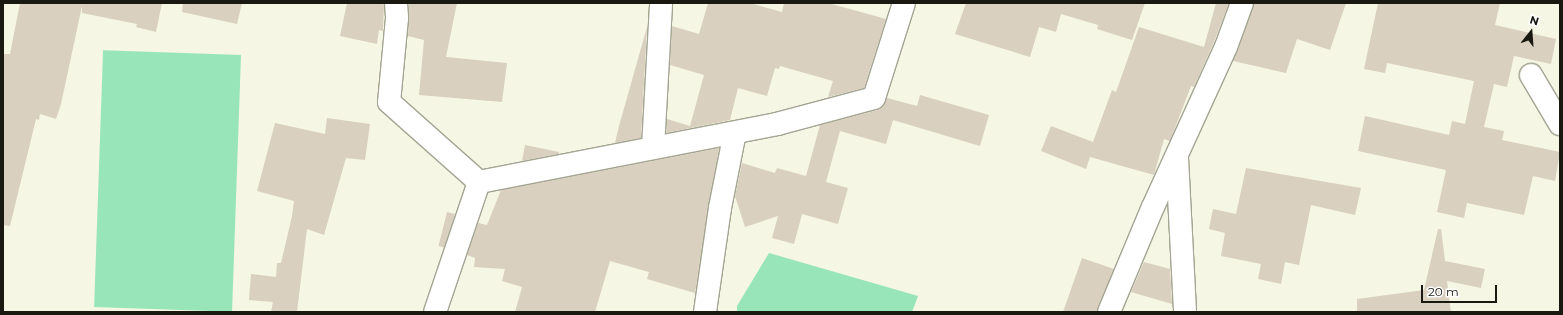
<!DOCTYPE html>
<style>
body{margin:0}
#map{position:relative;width:1563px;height:315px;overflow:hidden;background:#f5f6e3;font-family:Montserrat,sans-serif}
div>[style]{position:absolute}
.water>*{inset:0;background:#97e5b8;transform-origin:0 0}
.building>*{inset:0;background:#d9d0bf;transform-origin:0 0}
.roads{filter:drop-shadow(1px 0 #a3a492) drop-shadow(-1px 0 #a3a492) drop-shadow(0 1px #a3a492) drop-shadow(0 -1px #a3a492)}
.minor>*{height:22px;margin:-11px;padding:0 11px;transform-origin:11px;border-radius:11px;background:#fff}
span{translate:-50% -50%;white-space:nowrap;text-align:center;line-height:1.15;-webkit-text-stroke:4px #fff;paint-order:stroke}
.frame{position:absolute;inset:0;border:4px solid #191912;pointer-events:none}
.north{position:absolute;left:1511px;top:12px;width:40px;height:40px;-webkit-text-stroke:3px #fff;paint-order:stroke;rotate:17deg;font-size:11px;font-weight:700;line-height:16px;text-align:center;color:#191912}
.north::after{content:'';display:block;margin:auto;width:14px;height:18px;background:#191912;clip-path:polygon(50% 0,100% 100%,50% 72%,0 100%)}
.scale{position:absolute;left:1421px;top:285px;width:76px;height:18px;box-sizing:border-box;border:2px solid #191912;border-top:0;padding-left:5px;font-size:12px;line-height:14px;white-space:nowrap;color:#191912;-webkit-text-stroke:3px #fff;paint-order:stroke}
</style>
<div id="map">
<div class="water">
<div style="left:241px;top:55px;width:257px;height:138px;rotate:92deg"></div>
<div style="clip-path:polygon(769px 253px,918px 296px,912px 312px,737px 312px,737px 306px)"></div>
</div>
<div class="building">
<div style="clip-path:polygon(20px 3px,162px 3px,156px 32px,136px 27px,137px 24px,82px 13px,82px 6px,61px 104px,56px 119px,40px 114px,39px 120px,36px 119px,10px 226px,3px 225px,3px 54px,10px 54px)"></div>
<div style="clip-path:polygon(183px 3px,242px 3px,237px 24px,182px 12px)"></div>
<div style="clip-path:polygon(347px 3px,384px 3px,383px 31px,379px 30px,377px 44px,340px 36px)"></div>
<div style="clip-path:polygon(409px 3px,457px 3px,446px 57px,507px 63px,502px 102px,419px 95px,424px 40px,408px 36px)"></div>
<div style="clip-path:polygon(708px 3px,750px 3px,782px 12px,784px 3px,828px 3px,886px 19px,864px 88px,828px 97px,833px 81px,780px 66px,779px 69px,775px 68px,767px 96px,738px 88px,730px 120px,666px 133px,667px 119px,690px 126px,704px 75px,670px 65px,672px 26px,699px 34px)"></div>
<div style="clip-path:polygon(966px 3px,1145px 3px,1132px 40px,1097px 29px,1098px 25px,1061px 14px,1056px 32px,1039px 27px,1030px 57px,955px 34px)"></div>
<div style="clip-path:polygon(1216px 3px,1229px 3px,1214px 42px,1194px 87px,1191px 86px,1170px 141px,1164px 139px,1154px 175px,1090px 157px,1086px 169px,1041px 151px,1051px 126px,1093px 142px,1112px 90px,1116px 92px,1139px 27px,1204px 47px)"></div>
<div style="clip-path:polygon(1254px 3px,1346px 3px,1330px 50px,1297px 39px,1286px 73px,1233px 61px)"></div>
<div style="clip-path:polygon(1378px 3px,1500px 3px,1495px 25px,1556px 39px,1551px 64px,1514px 56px,1507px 87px,1494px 84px,1484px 127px,1504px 131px,1502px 140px,1560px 152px,1555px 181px,1533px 176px,1524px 215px,1467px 203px,1464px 218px,1437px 212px,1446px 170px,1358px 151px,1365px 116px,1449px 135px,1452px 121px,1465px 124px,1474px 81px,1387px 63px,1385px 73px,1364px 69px)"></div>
<div style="clip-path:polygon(647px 27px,641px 138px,615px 143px,619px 126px)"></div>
<div style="clip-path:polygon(920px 95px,989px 115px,980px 146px,893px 120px,886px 144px,840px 131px,826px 182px,848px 188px,838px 224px,802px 214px,794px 244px,772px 238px,778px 216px,745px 227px,735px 196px,742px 163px,775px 173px,777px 168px,806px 176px,820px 125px,878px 110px,883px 107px,887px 98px,917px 106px)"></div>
<div style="clip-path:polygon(327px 118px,370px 124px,365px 160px,346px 158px,324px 235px,307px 229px,297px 312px,271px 312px,273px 302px,249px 300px,251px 274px,276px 277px,277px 263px,281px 263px,292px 216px,294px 201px,257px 191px,275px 123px,325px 134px)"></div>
<div style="clip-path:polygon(525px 145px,559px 152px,559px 154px,522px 161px)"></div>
<div style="clip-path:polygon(719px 148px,695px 293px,647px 279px,649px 272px,610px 261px,595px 312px,515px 312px,522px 287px,502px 281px,505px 269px,474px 267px,475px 258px,467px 255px,478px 223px,487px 225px,501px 190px)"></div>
<div style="clip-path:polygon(1246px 168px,1361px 188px,1355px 215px,1311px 205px,1299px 265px,1285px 262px,1281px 284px,1258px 279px,1261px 264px,1221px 256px,1225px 233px,1209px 229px,1213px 209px,1236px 214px)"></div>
<div style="left:447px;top:212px;width:8px;height:35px;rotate:14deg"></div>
<div style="clip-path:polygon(1438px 229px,1441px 229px,1445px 261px,1485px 269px,1481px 288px,1447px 281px,1451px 312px,1357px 312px,1357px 299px,1424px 290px)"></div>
<div style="clip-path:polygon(1082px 258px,1114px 269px,1097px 312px,1063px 312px)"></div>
<div style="clip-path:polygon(1144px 262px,1170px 269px,1172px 304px,1131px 292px)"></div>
</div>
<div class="roads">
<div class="minor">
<div style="left:396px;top:3px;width:15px;rotate:86deg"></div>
<div style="left:397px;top:18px;width:84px;rotate:95.4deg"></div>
<div style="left:389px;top:102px;width:120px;rotate:41.6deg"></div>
<div style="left:1531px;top:75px;width:57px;rotate:59.4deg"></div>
<div style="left:653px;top:148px;width:145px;rotate:-86.8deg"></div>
<div style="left:1177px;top:158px;width:154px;rotate:87deg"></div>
<div style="left:435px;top:312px;width:137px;rotate:-71.3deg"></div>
<div style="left:479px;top:182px;width:304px;rotate:-11deg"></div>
<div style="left:777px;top:124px;width:100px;rotate:-15deg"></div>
<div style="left:874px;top:98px;width:100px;rotate:-72.5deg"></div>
<div style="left:705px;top:312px;width:105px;rotate:-81.8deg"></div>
<div style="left:720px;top:208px;width:77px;rotate:-78.8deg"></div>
<div style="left:1109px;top:312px;width:114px;rotate:-67.3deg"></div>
<div style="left:1153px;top:207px;width:176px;rotate:-65.5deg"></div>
<div style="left:1226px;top:47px;width:47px;rotate:-70deg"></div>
</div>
</div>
<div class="frame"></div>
<div class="north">N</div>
<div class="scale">20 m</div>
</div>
